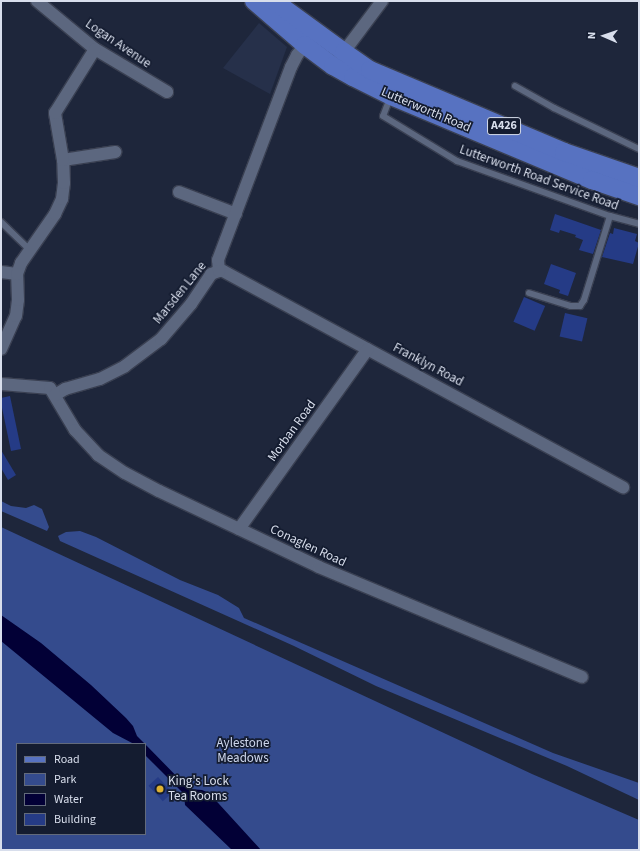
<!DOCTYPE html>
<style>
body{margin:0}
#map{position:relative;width:640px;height:851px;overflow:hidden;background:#1e263b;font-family:"Source Sans 3",sans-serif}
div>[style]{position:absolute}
.built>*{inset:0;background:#26304a}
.green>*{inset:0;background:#344b8d}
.water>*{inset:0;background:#020036}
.building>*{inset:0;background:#253b86;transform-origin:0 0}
.roads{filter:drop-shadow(1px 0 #3a4052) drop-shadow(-1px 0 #3a4052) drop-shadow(0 1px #3a4052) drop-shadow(0 -1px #3a4052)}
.service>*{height:6px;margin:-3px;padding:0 3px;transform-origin:3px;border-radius:3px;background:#5c677f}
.minor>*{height:12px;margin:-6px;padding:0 6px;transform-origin:6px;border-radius:6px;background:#5c677f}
.primary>*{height:18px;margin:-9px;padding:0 9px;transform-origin:9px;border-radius:9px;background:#5772c1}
.dots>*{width:11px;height:11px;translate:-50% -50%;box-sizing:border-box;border:2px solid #141c30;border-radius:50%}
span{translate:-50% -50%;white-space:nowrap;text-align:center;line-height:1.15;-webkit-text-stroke:3.5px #141c30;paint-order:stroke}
.shield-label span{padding:1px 3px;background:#141c30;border:1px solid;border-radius:3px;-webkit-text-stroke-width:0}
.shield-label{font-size:12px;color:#d8deec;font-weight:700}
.street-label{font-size:13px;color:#d8deec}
.park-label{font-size:13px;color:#cdd6ec}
.poi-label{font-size:13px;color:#d8deec}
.left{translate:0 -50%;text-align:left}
.frame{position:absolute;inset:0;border:2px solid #d8deec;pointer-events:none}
.legend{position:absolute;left:16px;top:743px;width:130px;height:92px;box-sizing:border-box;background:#141c30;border:1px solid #626a7b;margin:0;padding:5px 7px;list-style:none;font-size:12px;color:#d8deec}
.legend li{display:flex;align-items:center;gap:8px;height:20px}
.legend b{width:20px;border:1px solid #626a7b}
.north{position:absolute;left:584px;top:16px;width:40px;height:40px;-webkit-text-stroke:3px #141c30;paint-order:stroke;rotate:272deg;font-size:11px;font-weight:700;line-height:16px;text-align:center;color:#d8deec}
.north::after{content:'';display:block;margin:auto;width:14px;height:18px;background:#d8deec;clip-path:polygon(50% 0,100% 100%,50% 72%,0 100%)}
</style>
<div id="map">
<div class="built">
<div style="clip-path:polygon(259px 23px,287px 47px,270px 94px,223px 68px)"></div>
</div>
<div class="green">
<div style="clip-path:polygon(1px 501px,11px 506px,26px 508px,34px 505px,42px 509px,49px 527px,47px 531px,1px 511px)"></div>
<div style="clip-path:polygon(evenodd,1px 527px,532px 774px,639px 820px,639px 850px,1px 850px,1px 527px,17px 744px,145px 744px,145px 834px,17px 834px,17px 744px)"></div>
<div style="clip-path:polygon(80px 531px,96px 537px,180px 580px,218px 595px,239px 608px,244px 618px,553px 753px,639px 783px,639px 800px,567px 766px,376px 686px,294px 646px,60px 541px,58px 536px,66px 532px)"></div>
</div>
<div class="water">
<div style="clip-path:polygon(1px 615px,41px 643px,91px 685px,126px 718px,133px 726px,137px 736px,145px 744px,134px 744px,113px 733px,1px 641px)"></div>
<div style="clip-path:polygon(145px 744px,189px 789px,202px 790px,209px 793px,261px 850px,232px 850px,185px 805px,184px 794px,145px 755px)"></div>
</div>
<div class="building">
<div style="clip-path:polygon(555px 214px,601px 230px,593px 254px,579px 250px,583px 240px,575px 237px,576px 235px,560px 230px,559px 233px,550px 230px)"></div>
<div style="clip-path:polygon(614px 228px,637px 234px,635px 241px,639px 243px,633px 264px,602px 257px,610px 233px,613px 234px)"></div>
<div style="clip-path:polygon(551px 264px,576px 273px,568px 296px,559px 293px,560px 290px,544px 284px)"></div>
<div style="left:524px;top:297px;width:23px;height:27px;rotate:23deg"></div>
<div style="left:565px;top:313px;width:23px;height:24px;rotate:13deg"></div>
<div style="clip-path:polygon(10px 396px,21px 449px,11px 451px,1px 403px,1px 398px)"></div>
<div style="clip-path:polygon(1px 450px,16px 475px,8px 480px,1px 468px)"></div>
<div style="left:158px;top:777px;width:21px;height:13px;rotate:47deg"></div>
</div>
<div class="roads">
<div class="service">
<div style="left:515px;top:86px;width:45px;rotate:29.4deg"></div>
<div style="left:554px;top:108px;width:94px;rotate:25.8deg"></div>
<div style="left:390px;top:98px;width:19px;rotate:111deg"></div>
<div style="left:383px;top:116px;width:87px;rotate:31.3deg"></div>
<div style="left:457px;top:161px;width:163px;rotate:19.8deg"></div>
<div style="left:610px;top:216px;width:30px;rotate:15deg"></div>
<div style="left:1px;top:222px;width:40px;rotate:44deg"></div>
<div style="left:529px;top:293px;width:44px;rotate:17.2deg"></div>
<div style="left:571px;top:306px;width:9px"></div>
<div style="left:580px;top:306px;width:7px;rotate:-56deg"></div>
<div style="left:584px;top:300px;width:88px;rotate:-72.8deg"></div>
</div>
<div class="minor">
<div style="left:37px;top:1px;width:75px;rotate:39.6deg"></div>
<div style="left:95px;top:49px;width:84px;rotate:30.8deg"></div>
<div style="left:340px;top:57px;width:70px;rotate:-53.1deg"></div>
<div style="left:63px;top:160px;width:53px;rotate:-8.7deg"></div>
<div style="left:179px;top:192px;width:61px;rotate:21.1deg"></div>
<div style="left:219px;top:271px;width:4px"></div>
<div style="left:223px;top:271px;width:455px;rotate:28.4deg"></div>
<div style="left:1px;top:272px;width:16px;rotate:7deg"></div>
<div style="left:1px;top:349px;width:36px;rotate:-66deg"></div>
<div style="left:16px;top:316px;width:16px;rotate:-83deg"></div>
<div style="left:18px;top:300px;width:26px;rotate:-92deg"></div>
<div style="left:17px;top:274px;width:12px;rotate:-70deg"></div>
<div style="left:21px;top:263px;width:60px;rotate:-55.2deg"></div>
<div style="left:55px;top:214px;width:17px;rotate:-65deg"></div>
<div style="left:62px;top:199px;width:16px;rotate:-83deg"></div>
<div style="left:64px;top:183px;width:23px;rotate:-92deg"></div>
<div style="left:63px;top:160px;width:48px;rotate:-99.7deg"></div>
<div style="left:55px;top:113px;width:75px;rotate:-58deg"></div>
<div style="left:1px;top:384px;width:49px;rotate:4.7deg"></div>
<div style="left:50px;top:388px;width:49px;rotate:59.2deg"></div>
<div style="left:75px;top:430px;width:34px;rotate:47deg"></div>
<div style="left:98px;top:455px;width:32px;rotate:34deg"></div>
<div style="left:125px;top:473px;width:38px;rotate:28deg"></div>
<div style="left:159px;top:491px;width:177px;rotate:25.4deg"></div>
<div style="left:319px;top:567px;width:285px;rotate:22.7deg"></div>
<div style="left:55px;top:395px;width:12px;rotate:-31deg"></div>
<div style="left:65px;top:389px;width:36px;rotate:-16deg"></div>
<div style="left:100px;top:379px;width:28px;rotate:-27deg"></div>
<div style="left:125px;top:366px;width:45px;rotate:-36.9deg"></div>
<div style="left:161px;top:339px;width:46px;rotate:-49.4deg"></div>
<div style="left:191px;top:304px;width:36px;rotate:-56deg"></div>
<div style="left:211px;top:274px;width:9px;rotate:-21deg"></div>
<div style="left:219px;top:271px;width:11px;rotate:-95deg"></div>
<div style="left:218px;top:260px;width:206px;rotate:-69.3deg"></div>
<div style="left:291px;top:67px;width:13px;rotate:-63deg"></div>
<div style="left:297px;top:55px;width:21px;rotate:-51deg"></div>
<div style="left:239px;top:529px;width:221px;rotate:-54.4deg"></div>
</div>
<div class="primary">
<div style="left:254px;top:1px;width:67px;rotate:40.8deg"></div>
<div style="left:305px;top:45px;width:35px;rotate:37deg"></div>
<div style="left:333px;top:66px;width:23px;rotate:29deg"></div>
<div style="left:353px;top:77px;width:42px;rotate:26.6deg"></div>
<div style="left:391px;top:96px;width:218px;rotate:22.7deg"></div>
<div style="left:592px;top:180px;width:50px;rotate:18.8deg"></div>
<div style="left:274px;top:1px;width:87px;rotate:36.1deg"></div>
<div style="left:344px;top:52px;width:32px;rotate:35deg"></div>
<div style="left:370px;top:70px;width:211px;rotate:22.9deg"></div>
<div style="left:564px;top:152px;width:79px;rotate:19.1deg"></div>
</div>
</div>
<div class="dots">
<div style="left:160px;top:789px;background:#deb133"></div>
</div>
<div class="shield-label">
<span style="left:504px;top:126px">A426</span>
</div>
<div class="street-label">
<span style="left:118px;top:44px;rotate:34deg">Logan Avenue</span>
<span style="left:426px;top:110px;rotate:23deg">Lutterworth Road</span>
<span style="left:539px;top:178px;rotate:20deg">Lutterworth Road Service Road</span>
<span style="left:180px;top:293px;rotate:-51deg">Marsden Lane</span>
<span style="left:428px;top:365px;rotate:28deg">Franklyn Road</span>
<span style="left:292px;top:431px;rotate:-54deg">Morban Road</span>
<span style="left:308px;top:546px;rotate:25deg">Conaglen Road</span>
</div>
<div class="park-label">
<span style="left:243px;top:751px">Aylestone<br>Meadows</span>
</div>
<div class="poi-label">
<span class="left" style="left:168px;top:789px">King's Lock<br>Tea Rooms</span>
</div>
<div class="frame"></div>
<ul class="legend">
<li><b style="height:5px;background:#5772c1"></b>Road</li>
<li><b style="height:11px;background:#344b8d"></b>Park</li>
<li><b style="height:11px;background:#020036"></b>Water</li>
<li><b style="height:11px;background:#253b86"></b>Building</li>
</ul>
<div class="north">N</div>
</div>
